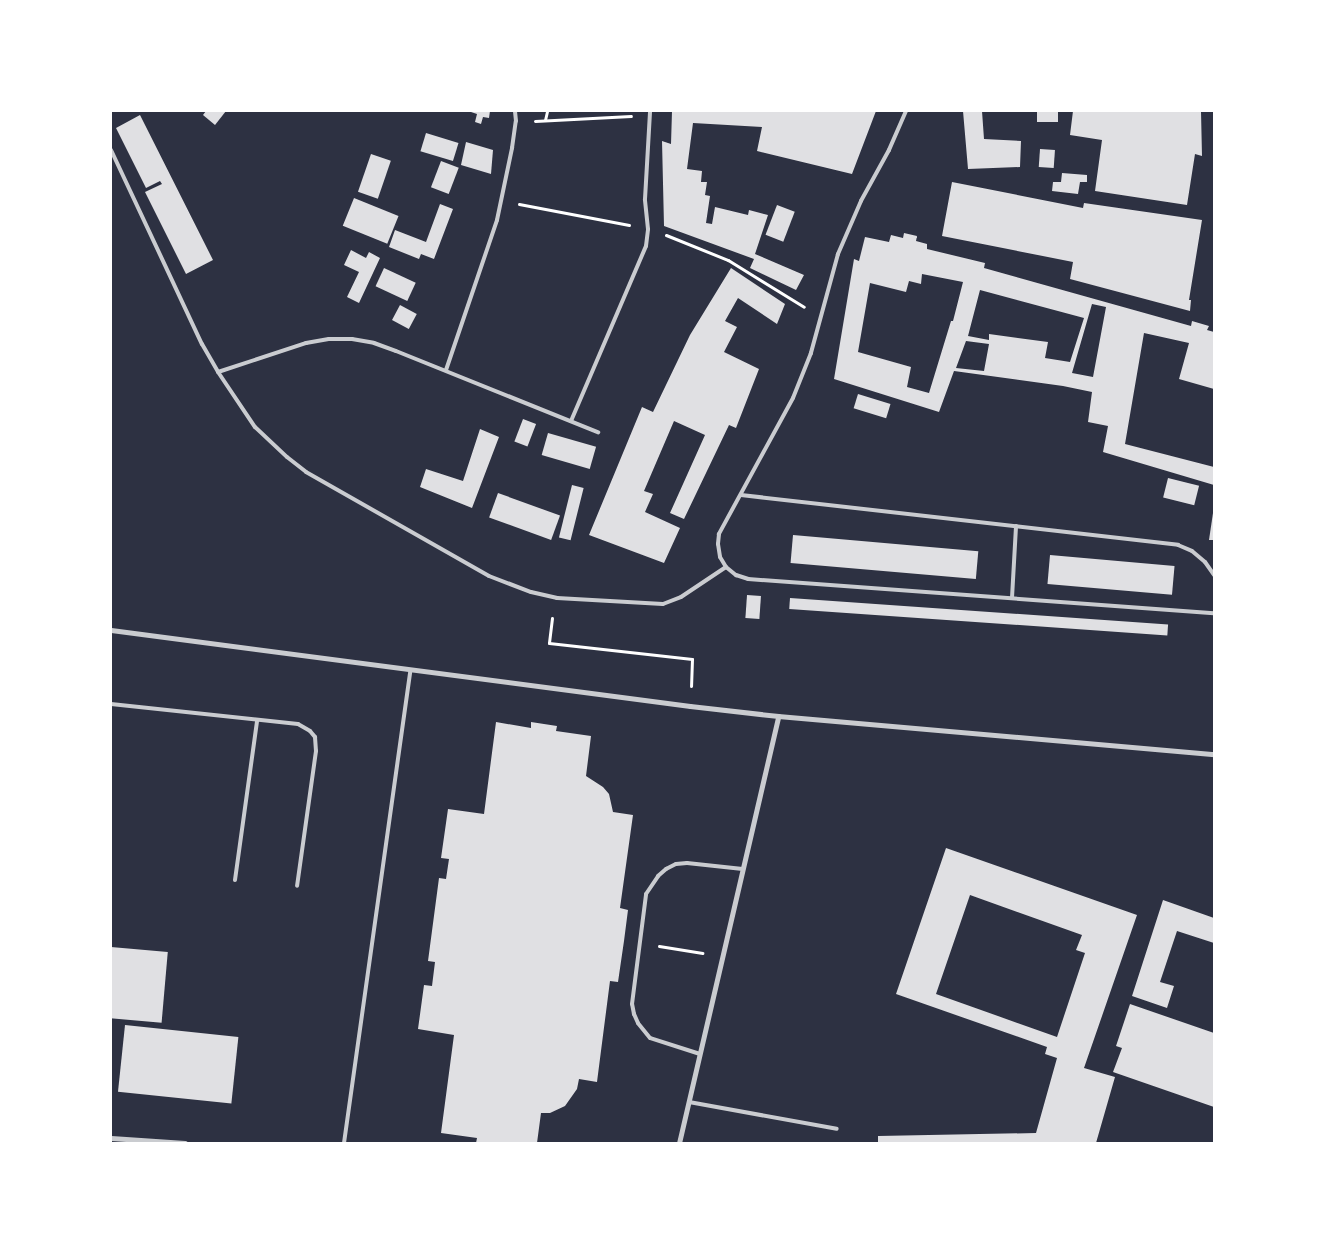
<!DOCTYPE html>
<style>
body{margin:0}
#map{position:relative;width:1325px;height:1254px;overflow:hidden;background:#2d3142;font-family:Rubik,sans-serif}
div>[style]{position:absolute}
.building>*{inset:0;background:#e0e0e3;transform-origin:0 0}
.path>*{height:3px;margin:-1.5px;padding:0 1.5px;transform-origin:1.5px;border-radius:1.5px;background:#fff}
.service>*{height:4px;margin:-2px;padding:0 2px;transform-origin:2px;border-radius:2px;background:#caccd0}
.minor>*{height:5px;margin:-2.5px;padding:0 2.5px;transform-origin:2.5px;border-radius:2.5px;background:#caccd0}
span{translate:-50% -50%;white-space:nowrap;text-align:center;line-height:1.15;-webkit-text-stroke:5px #fff;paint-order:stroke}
.frame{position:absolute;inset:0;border:112px solid #fff;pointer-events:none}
</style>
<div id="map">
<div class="building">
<div style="clip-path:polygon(206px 111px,226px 111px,215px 125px,203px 115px)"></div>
<div style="clip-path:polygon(468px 111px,490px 111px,489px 118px,483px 117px,481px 124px,475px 122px,477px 114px)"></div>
<div style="clip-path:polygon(672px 111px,876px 111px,852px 174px,757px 151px,762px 127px,693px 123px,687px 169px,702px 171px,701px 182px,707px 182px,705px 195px,710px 196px,706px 223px,712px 224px,715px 207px,748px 215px,749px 210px,768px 215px,755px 254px,804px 275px,796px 290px,750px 268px,754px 259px,664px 226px,662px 141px,671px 144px)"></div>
<div style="clip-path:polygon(963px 111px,982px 111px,984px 139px,1021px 141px,1020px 167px,968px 169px)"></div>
<div style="left:1037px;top:111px;width:21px;height:11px"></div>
<div style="clip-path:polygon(1073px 111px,1201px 111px,1202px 156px,1195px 154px,1187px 205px,1095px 191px,1102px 140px,1070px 135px)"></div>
<div style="clip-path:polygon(140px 115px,213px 260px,186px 274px,145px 192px,162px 184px,160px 181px,146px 188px,116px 128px)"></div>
<div style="left:426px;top:133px;width:34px;height:19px;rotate:17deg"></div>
<div style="clip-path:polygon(466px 142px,493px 150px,491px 174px,461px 165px)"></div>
<div style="left:1040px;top:149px;width:15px;height:18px;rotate:4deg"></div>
<div style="left:371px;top:154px;width:21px;height:40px;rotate:19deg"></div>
<div style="left:441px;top:161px;width:19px;height:28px;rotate:21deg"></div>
<div style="clip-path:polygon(1062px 173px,1087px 175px,1087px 182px,1080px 182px,1078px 194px,1052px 191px,1053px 182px,1061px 182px)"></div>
<div style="clip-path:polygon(952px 182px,1083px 208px,1084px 203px,1202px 220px,1189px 300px,1191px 300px,1190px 311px,1070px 279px,1073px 262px,942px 236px)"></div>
<div style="left:354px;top:198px;width:48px;height:30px;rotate:22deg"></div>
<div style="clip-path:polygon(440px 204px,453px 209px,434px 259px,421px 254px,419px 259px,389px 247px,395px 230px,426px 242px)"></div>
<div style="left:777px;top:205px;width:19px;height:32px;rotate:21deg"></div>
<div style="clip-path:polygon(evenodd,904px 233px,917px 236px,916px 241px,927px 244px,927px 249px,985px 263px,984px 268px,1191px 326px,1192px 321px,1209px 326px,1207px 330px,1214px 332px,1214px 389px,1179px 379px,1189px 343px,1144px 333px,1125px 444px,1214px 467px,1214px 485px,1103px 452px,1108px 426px,1088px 422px,1092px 392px,1063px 386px,954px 371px,939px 412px,834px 379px,854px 259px,859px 261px,865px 237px,889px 242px,891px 235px,903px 238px,904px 233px,922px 274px,963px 282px,953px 321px,951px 321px,929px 393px,907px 387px,911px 367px,858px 352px,870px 283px,906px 292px,909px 281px,921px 284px,922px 274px,904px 233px,980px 290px,1084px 318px,1070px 362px,1045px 358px,1048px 342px,989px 334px,989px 340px,968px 336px,980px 290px,904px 233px,1092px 304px,1106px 307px,1093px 377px,1072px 373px,1092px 304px,904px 233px,966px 341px,989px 344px,984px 371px,956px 368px,966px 341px)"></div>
<div style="clip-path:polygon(351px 250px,366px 258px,369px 252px,380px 258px,359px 303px,347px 297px,359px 272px,344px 265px)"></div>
<div style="left:384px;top:268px;width:35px;height:20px;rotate:25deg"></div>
<div style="clip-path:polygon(731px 268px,785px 304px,777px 324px,738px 298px,725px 321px,737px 327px,724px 352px,759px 369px,736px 428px,729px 425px,684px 519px,670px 513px,705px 435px,674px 421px,644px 491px,653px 494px,645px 512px,680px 528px,664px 563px,589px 535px,642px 407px,653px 412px,690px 335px)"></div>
<div style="left:400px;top:305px;width:19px;height:17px;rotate:28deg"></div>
<div style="left:858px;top:394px;width:34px;height:15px;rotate:17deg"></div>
<div style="left:523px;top:419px;width:14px;height:24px;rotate:21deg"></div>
<div style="clip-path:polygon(480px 429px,499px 437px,472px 508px,420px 487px,426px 469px,463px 481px)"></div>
<div style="left:548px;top:433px;width:50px;height:23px;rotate:16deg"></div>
<div style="left:1168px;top:478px;width:32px;height:20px;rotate:14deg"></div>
<div style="left:572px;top:485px;width:12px;height:54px;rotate:14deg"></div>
<div style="left:498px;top:493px;width:66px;height:26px;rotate:20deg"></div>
<div style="clip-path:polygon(1213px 513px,1214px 513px,1214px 540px,1209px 540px)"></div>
<div style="left:793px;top:535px;width:186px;height:28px;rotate:5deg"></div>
<div style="left:1050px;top:555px;width:125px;height:29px;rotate:5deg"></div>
<div style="left:747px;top:595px;width:14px;height:23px;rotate:4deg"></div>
<div style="left:790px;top:598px;width:379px;height:11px;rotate:4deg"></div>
<div style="clip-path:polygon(496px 722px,531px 728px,531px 722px,557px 726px,556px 731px,591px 736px,586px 776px,603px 787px,609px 794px,613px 812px,633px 815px,620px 908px,628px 910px,624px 941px,618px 982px,610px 981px,597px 1082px,579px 1079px,577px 1089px,565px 1106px,550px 1113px,541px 1113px,537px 1143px,476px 1143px,477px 1138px,441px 1133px,454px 1035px,418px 1029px,424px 985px,432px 986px,435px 962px,428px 961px,439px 878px,446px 879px,449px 859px,441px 858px,448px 809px,484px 814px)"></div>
<div style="clip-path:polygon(evenodd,946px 848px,1137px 915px,1084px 1068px,1115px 1077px,1096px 1143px,878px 1143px,878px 1136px,1036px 1133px,1057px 1058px,1045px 1054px,1047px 1047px,896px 994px,946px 848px,970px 895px,1082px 935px,1076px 950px,1085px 953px,1057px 1037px,936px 994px,970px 895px)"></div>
<div style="clip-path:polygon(1163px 900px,1214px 918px,1214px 943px,1177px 931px,1160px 982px,1174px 986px,1167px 1008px,1132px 996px)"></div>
<div style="left:111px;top:947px;width:57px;height:71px;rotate:5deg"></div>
<div style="clip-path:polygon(1130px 1004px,1214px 1033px,1214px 1107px,1113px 1072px,1122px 1048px,1116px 1046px)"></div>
<div style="left:125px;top:1025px;width:114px;height:67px;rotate:6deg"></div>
</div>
<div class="path">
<div style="left:545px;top:120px;width:9px;rotate:-77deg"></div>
<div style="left:535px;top:121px;width:96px;rotate:-3deg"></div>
<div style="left:519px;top:204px;width:112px;rotate:10.8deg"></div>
<div style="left:666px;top:235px;width:67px;rotate:22deg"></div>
<div style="left:728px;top:260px;width:89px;rotate:31.7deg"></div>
<div style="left:552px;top:618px;width:25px;rotate:97deg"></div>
<div style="left:549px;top:643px;width:144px;rotate:6.4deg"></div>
<div style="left:692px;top:659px;width:27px;rotate:92deg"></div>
<div style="left:659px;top:946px;width:44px;rotate:9.2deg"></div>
</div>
<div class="service">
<div style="left:906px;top:111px;width:43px;rotate:113.6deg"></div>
<div style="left:889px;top:150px;width:58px;rotate:118.8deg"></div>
<div style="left:861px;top:201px;width:58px;rotate:113.5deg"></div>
<div style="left:838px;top:254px;width:103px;rotate:105.3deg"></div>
<div style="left:811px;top:353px;width:48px;rotate:111.8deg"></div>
<div style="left:793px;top:398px;width:155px;rotate:118.6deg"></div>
<div style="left:719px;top:534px;width:10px;rotate:96deg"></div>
<div style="left:718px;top:544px;width:13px;rotate:81deg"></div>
<div style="left:720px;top:557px;width:12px;rotate:59deg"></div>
<div style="left:726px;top:567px;width:13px;rotate:39deg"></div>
<div style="left:736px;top:575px;width:13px;rotate:18deg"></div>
<div style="left:748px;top:579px;width:467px;rotate:4.2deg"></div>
<div style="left:111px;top:150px;width:214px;rotate:64.9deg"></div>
<div style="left:202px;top:344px;width:32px;rotate:60deg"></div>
<div style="left:218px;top:372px;width:66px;rotate:56.1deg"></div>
<div style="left:255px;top:427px;width:44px;rotate:43.2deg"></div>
<div style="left:287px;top:457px;width:24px;rotate:38deg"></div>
<div style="left:306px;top:472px;width:210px;rotate:29.6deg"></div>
<div style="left:489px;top:576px;width:45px;rotate:20.9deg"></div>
<div style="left:531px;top:592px;width:27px;rotate:13deg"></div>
<div style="left:557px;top:598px;width:106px;rotate:3.2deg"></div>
<div style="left:663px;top:604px;width:19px;rotate:-21deg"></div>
<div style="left:681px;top:597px;width:54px;rotate:-33.7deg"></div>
<div style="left:446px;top:370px;width:158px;rotate:-71.2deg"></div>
<div style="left:497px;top:220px;width:74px;rotate:-78.2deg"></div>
<div style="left:512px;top:148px;width:27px;rotate:-82deg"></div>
<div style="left:516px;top:121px;width:10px;rotate:-96deg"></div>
<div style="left:218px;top:372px;width:93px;rotate:-18.2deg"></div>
<div style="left:306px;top:343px;width:23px;rotate:-10deg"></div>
<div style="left:329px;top:339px;width:23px"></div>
<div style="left:352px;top:339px;width:22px;rotate:10deg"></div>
<div style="left:374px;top:343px;width:23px;rotate:20deg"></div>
<div style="left:396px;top:351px;width:218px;rotate:21.9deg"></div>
<div style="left:571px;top:421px;width:190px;rotate:-66.8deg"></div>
<div style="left:646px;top:246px;width:17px;rotate:-83deg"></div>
<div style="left:648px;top:229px;width:30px;rotate:-96deg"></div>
<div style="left:645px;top:199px;width:88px;rotate:-86.7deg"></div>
<div style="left:741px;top:495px;width:440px;rotate:6.5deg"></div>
<div style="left:1178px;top:545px;width:15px;rotate:23deg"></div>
<div style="left:1192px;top:551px;width:17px;rotate:40deg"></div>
<div style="left:1205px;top:562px;width:16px;rotate:55deg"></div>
<div style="left:1012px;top:598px;width:72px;rotate:-86.8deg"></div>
<div style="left:111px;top:704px;width:188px;rotate:6.1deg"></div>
<div style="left:298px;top:724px;width:14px;rotate:30deg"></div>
<div style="left:310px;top:731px;width:8px;rotate:50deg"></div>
<div style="left:315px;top:737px;width:14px;rotate:86deg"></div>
<div style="left:316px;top:751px;width:136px;rotate:98deg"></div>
<div style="left:235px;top:880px;width:161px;rotate:-82.1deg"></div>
<div style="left:700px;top:1054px;width:52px;rotate:-162.3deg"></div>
<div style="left:650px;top:1038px;width:19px;rotate:-129deg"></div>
<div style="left:638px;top:1023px;width:10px;rotate:-114deg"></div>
<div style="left:634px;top:1014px;width:10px;rotate:-101deg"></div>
<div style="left:632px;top:1004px;width:111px;rotate:-82.7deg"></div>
<div style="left:646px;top:894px;width:22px;rotate:-56deg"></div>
<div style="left:658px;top:876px;width:11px;rotate:-41deg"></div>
<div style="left:666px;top:869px;width:11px;rotate:-27deg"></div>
<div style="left:676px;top:864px;width:11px;rotate:-5deg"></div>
<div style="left:687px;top:863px;width:56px;rotate:6.1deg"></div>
<div style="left:689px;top:1102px;width:150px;rotate:10.3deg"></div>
<div style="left:344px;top:1143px;width:477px;rotate:-82deg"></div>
</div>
<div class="minor">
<div style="left:111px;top:630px;width:584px;rotate:7.48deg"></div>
<div style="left:690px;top:706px;width:89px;rotate:6.5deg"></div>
<div style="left:778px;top:716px;width:438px;rotate:5deg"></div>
<div style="left:111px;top:1138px;width:74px;rotate:3.9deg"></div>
<div style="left:679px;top:1143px;width:438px;rotate:-76.9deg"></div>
</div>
<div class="frame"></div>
</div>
